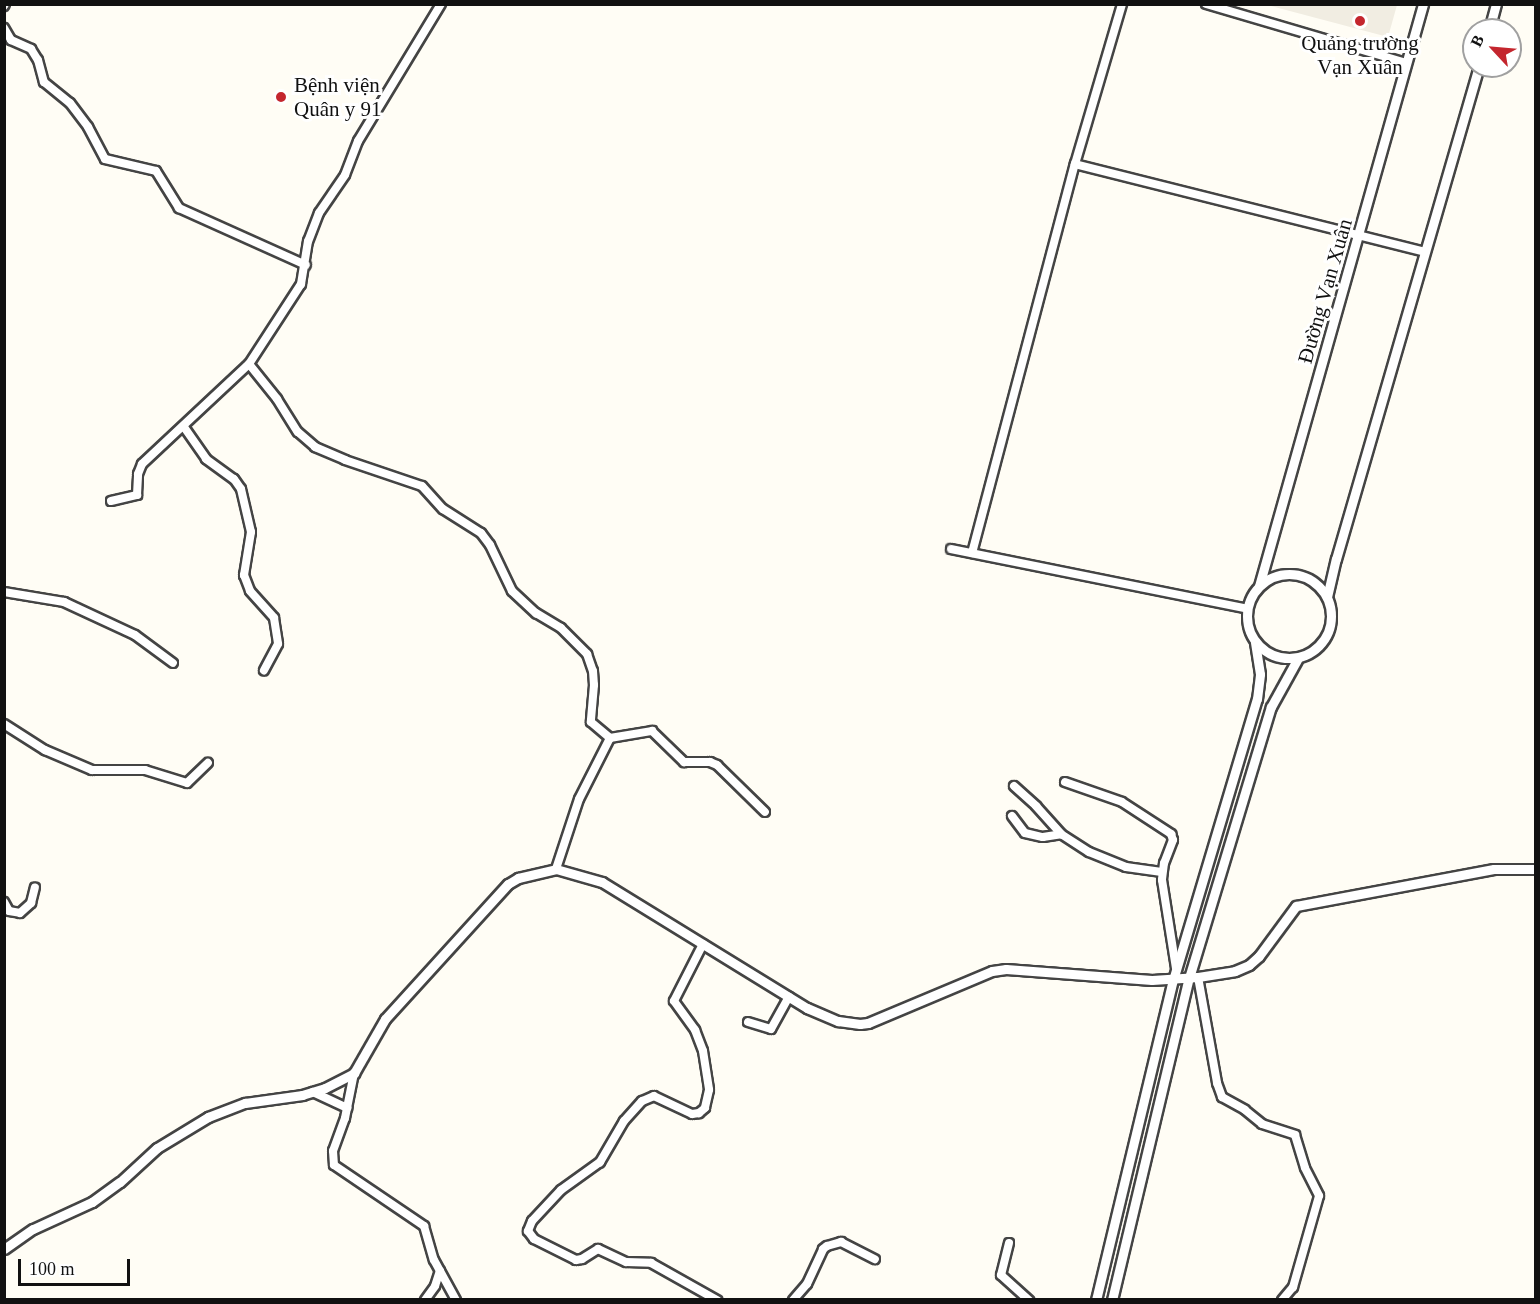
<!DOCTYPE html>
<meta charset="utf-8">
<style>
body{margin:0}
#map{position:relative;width:1540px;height:1304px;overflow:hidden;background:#fffdf5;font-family:"Times New Roman",serif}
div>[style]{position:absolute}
.plaza>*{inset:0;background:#f1ede2}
.roads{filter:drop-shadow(2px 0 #444) drop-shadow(-2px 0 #444) drop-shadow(0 2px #444) drop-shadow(0 -2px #444)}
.minor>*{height:8px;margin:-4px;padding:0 4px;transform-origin:4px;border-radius:4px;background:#fff}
.tertiary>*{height:9px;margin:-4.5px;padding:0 4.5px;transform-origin:4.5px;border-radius:4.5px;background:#fff}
.tertiary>.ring{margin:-4.5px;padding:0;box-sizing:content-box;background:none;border:9px solid #fff;border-radius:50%}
.dots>*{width:16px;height:16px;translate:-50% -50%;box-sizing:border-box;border:3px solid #fff;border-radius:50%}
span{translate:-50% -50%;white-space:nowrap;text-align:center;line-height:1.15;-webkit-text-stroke:6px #fff;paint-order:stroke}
.poi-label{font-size:21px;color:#111}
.left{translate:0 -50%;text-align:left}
.street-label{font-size:21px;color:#111}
.frame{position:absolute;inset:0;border:6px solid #111;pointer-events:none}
.north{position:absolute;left:1462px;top:18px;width:60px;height:60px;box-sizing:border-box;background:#fff;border:2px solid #a0a0a0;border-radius:50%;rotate:296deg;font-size:16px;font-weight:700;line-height:24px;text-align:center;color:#111}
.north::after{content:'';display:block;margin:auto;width:21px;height:27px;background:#c4262e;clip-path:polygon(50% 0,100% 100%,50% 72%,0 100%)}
.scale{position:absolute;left:18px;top:1259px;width:112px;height:27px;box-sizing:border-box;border:3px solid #111;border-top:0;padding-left:8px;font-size:18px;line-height:21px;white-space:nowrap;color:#111;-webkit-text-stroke:4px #fff;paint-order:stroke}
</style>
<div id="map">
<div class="plaza">
<div style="clip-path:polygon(1267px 5px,1397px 4px,1397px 5px,1388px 37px)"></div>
</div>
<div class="roads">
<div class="minor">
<div style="left:441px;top:4px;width:160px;rotate:121.2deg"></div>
<div style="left:358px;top:141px;width:36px;rotate:111deg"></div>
<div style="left:345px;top:175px;width:46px;rotate:124.4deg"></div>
<div style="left:319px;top:213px;width:30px;rotate:111deg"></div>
<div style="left:308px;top:241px;width:44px;rotate:99.2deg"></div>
<div style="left:301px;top:284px;width:95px;rotate:123deg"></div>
<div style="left:249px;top:364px;width:45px;rotate:51.3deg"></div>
<div style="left:277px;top:399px;width:39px;rotate:58deg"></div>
<div style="left:298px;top:432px;width:23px;rotate:41deg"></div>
<div style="left:315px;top:447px;width:33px;rotate:23deg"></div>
<div style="left:345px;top:460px;width:81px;rotate:18.7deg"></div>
<div style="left:422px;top:486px;width:31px;rotate:48deg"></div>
<div style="left:443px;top:509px;width:45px;rotate:32.3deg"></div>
<div style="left:481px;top:533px;width:15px;rotate:53deg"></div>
<div style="left:490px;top:545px;width:51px;rotate:64.4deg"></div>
<div style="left:512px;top:591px;width:33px;rotate:43deg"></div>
<div style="left:536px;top:613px;width:29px;rotate:31deg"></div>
<div style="left:561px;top:628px;width:37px;rotate:45deg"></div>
<div style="left:587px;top:654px;width:18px;rotate:71deg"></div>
<div style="left:593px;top:671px;width:14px;rotate:86deg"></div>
<div style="left:594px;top:685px;width:37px;rotate:95deg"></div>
<div style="left:591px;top:722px;width:25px;rotate:40deg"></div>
<div style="left:610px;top:738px;width:68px;rotate:116.9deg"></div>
<div style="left:579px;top:799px;width:74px;rotate:108.2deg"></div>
<div style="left:1206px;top:4px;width:209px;rotate:16.4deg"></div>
<div style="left:4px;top:6px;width:2px;rotate:-63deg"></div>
<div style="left:4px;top:28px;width:14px;rotate:60deg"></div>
<div style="left:11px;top:40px;width:22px;rotate:24deg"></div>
<div style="left:31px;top:49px;width:13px;rotate:58deg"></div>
<div style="left:38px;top:60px;width:23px;rotate:75deg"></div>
<div style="left:44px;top:82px;width:33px;rotate:39deg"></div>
<div style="left:70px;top:103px;width:30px;rotate:53deg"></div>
<div style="left:88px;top:127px;width:36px;rotate:62deg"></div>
<div style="left:105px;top:159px;width:52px;rotate:13.2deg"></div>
<div style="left:156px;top:171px;width:44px;rotate:58.1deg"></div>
<div style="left:179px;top:208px;width:139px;rotate:24.2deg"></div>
<div style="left:1075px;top:164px;width:361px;rotate:14.1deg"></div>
<div style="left:184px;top:427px;width:39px;rotate:55deg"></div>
<div style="left:206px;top:459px;width:34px;rotate:36deg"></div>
<div style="left:234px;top:479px;width:12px;rotate:55deg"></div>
<div style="left:241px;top:489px;width:44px;rotate:76.9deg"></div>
<div style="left:251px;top:532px;width:44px;rotate:99.2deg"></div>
<div style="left:244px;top:575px;width:17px;rotate:69deg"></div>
<div style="left:250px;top:591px;width:36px;rotate:48deg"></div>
<div style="left:274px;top:618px;width:26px;rotate:81deg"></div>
<div style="left:278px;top:644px;width:30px;rotate:118deg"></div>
<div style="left:111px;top:501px;width:27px;rotate:-13deg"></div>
<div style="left:137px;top:495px;width:21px;rotate:-87deg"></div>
<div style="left:138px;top:474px;width:11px;rotate:-68deg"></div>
<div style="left:142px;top:464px;width:146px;rotate:-43.1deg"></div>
<div style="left:951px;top:549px;width:303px;rotate:11.4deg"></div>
<div style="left:972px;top:553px;width:402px;rotate:-75.2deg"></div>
<div style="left:1075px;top:164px;width:167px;rotate:-73.6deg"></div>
<div style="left:4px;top:592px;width:61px;rotate:9.5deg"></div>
<div style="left:64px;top:602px;width:78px;rotate:24.9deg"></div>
<div style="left:135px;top:635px;width:47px;rotate:36.4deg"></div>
<div style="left:4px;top:724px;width:49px;rotate:32.4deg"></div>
<div style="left:45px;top:750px;width:51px;rotate:23.1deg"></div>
<div style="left:92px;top:770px;width:53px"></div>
<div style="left:145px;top:770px;width:44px;rotate:17.2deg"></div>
<div style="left:187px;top:783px;width:29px;rotate:-44deg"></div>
<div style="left:610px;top:738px;width:43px;rotate:-9.5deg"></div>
<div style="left:652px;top:731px;width:45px;rotate:44.1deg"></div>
<div style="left:684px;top:762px;width:26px"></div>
<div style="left:710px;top:762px;width:8px;rotate:23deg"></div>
<div style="left:717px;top:765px;width:67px;rotate:44.4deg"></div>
<div style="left:1065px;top:782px;width:60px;rotate:19.3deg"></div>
<div style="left:1122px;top:802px;width:59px;rotate:33.1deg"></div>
<div style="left:1171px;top:834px;width:6px;rotate:72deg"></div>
<div style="left:1173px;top:840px;width:25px;rotate:111deg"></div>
<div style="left:1164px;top:863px;width:17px;rotate:97deg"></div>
<div style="left:1162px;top:880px;width:89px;rotate:81deg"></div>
<div style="left:1014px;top:786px;width:30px;rotate:42deg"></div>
<div style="left:1036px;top:806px;width:38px;rotate:48deg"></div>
<div style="left:1061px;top:834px;width:33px;rotate:33deg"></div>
<div style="left:1089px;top:852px;width:40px;rotate:22deg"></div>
<div style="left:1126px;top:867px;width:36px;rotate:8deg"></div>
<div style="left:1012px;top:816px;width:21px;rotate:53deg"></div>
<div style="left:1025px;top:833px;width:18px;rotate:13deg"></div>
<div style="left:1043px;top:837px;width:18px;rotate:-9deg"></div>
<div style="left:4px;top:902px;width:10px;rotate:61deg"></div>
<div style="left:9px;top:911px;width:11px;rotate:10deg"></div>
<div style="left:20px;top:913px;width:15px;rotate:-42deg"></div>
<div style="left:31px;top:903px;width:16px;rotate:-76deg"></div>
<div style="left:703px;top:944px;width:64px;rotate:117deg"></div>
<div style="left:674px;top:1001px;width:36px;rotate:54deg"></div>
<div style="left:695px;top:1030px;width:22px;rotate:69deg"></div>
<div style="left:703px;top:1051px;width:39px;rotate:81deg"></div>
<div style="left:709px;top:1090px;width:18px;rotate:103deg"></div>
<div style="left:705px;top:1108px;width:8px;rotate:140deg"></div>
<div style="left:699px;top:1113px;width:7px;rotate:172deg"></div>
<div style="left:692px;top:1114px;width:42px;rotate:-154.7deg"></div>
<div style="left:654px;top:1096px;width:13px;rotate:157deg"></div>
<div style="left:642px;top:1101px;width:27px;rotate:132deg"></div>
<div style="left:624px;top:1121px;width:48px;rotate:120.3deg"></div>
<div style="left:600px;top:1162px;width:48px;rotate:144.3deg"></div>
<div style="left:561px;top:1190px;width:42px;rotate:133.1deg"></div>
<div style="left:532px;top:1221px;width:11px;rotate:112deg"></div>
<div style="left:528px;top:1231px;width:10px;rotate:53deg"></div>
<div style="left:534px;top:1239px;width:47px;rotate:26.6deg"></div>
<div style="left:576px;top:1260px;width:6px;rotate:-9deg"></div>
<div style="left:582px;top:1259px;width:19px;rotate:-32deg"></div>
<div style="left:598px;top:1249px;width:31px;rotate:25deg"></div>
<div style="left:626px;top:1262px;width:25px;rotate:2deg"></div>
<div style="left:651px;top:1263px;width:76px;rotate:29.3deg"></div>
<div style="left:1198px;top:977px;width:108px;rotate:79.8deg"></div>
<div style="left:1217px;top:1083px;width:15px;rotate:70deg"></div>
<div style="left:1222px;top:1097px;width:26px;rotate:29deg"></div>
<div style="left:1245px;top:1110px;width:22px;rotate:39deg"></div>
<div style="left:1262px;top:1124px;width:35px;rotate:18deg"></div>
<div style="left:1295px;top:1135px;width:34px;rotate:73deg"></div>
<div style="left:1305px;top:1168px;width:31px;rotate:63deg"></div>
<div style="left:1319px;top:1196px;width:95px;rotate:105.9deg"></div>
<div style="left:1293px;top:1287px;width:17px;rotate:130deg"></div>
<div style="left:748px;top:1022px;width:24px;rotate:17deg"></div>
<div style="left:771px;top:1029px;width:37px;rotate:-61deg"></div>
<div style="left:354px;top:1073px;width:46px;rotate:101.3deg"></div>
<div style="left:345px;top:1118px;width:35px;rotate:110deg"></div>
<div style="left:333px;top:1151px;width:14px;rotate:86deg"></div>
<div style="left:334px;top:1165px;width:109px;rotate:34.1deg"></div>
<div style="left:424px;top:1226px;width:35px;rotate:74deg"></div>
<div style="left:434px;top:1260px;width:46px;rotate:61.2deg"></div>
<div style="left:313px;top:1092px;width:38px;rotate:25deg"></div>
<div style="left:1009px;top:1243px;width:33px;rotate:104deg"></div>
<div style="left:1001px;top:1275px;width:38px;rotate:42deg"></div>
<div style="left:425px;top:1300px;width:17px;rotate:-54deg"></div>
<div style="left:435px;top:1286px;width:16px;rotate:-72deg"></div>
<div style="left:793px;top:1300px;width:21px;rotate:-49deg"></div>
<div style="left:807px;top:1284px;width:38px;rotate:-65deg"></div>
<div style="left:823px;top:1249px;width:5px;rotate:-37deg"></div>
<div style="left:827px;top:1246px;width:15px;rotate:-16deg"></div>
<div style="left:841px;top:1242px;width:38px;rotate:27deg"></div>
</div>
<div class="tertiary">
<div style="left:1489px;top:30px;width:27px;rotate:-75deg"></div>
<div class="ring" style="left:1247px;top:574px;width:75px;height:75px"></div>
<div style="left:1259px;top:586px;width:605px;rotate:-74.26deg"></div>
<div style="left:1327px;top:597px;width:39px;rotate:-77deg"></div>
<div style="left:1336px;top:559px;width:513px;rotate:-73.82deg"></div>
<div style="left:4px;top:1249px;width:35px;rotate:-35deg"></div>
<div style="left:33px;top:1229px;width:65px;rotate:-24.6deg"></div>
<div style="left:92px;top:1202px;width:34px;rotate:-36deg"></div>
<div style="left:120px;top:1182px;width:50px;rotate:-42.6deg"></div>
<div style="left:157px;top:1148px;width:60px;rotate:-31.3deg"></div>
<div style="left:208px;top:1117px;width:40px;rotate:-21deg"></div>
<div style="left:245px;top:1103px;width:58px;rotate:-8deg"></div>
<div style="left:302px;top:1095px;width:24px;rotate:-17deg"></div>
<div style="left:325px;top:1088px;width:33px;rotate:-27deg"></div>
<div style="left:354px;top:1073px;width:62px;rotate:-60.1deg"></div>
<div style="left:385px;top:1019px;width:183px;rotate:-47.7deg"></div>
<div style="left:508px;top:884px;width:12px;rotate:-31deg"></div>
<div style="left:518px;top:878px;width:39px;rotate:-13deg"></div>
<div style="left:556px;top:869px;width:48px;rotate:15.8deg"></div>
<div style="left:602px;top:882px;width:241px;rotate:31.6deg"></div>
<div style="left:807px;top:1008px;width:34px;rotate:23deg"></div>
<div style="left:838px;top:1021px;width:22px;rotate:8deg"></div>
<div style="left:860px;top:1024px;width:8px;rotate:-7deg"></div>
<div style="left:868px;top:1023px;width:134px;rotate:-22.8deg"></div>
<div style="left:992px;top:971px;width:14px;rotate:-8deg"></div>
<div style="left:1006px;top:969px;width:146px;rotate:4.3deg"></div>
<div style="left:1152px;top:980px;width:46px;rotate:-3.7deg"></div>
<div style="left:1198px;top:977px;width:37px;rotate:-9deg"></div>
<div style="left:1235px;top:971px;width:15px;rotate:-23deg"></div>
<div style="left:1249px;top:965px;width:13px;rotate:-42deg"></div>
<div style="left:1259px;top:956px;width:62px;rotate:-53.5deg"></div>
<div style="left:1296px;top:906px;width:201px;rotate:-10.6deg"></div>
<div style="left:1494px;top:869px;width:42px"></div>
<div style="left:1096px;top:1300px;width:329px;rotate:-76.5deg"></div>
<div style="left:1173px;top:980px;width:293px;rotate:-73.4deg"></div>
<div style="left:1257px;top:699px;width:25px;rotate:-83deg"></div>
<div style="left:1260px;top:674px;width:32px;rotate:-99deg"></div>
<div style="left:1112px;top:1300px;width:331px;rotate:-76.6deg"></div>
<div style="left:1189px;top:978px;width:283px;rotate:-73.2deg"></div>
<div style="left:1271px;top:707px;width:56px;rotate:-61.1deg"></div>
</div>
</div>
<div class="dots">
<div style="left:1360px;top:21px;background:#c4262e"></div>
<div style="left:281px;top:97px;background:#c4262e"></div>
</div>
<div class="poi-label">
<span style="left:1360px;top:55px">Quảng trường<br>Vạn Xuân</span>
<span class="left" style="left:294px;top:97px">Bệnh viện<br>Quân y 91</span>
</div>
<div class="street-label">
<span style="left:1325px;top:291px;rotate:-74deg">Đường Vạn Xuân</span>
</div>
<div class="frame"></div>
<div class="north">B</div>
<div class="scale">100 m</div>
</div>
